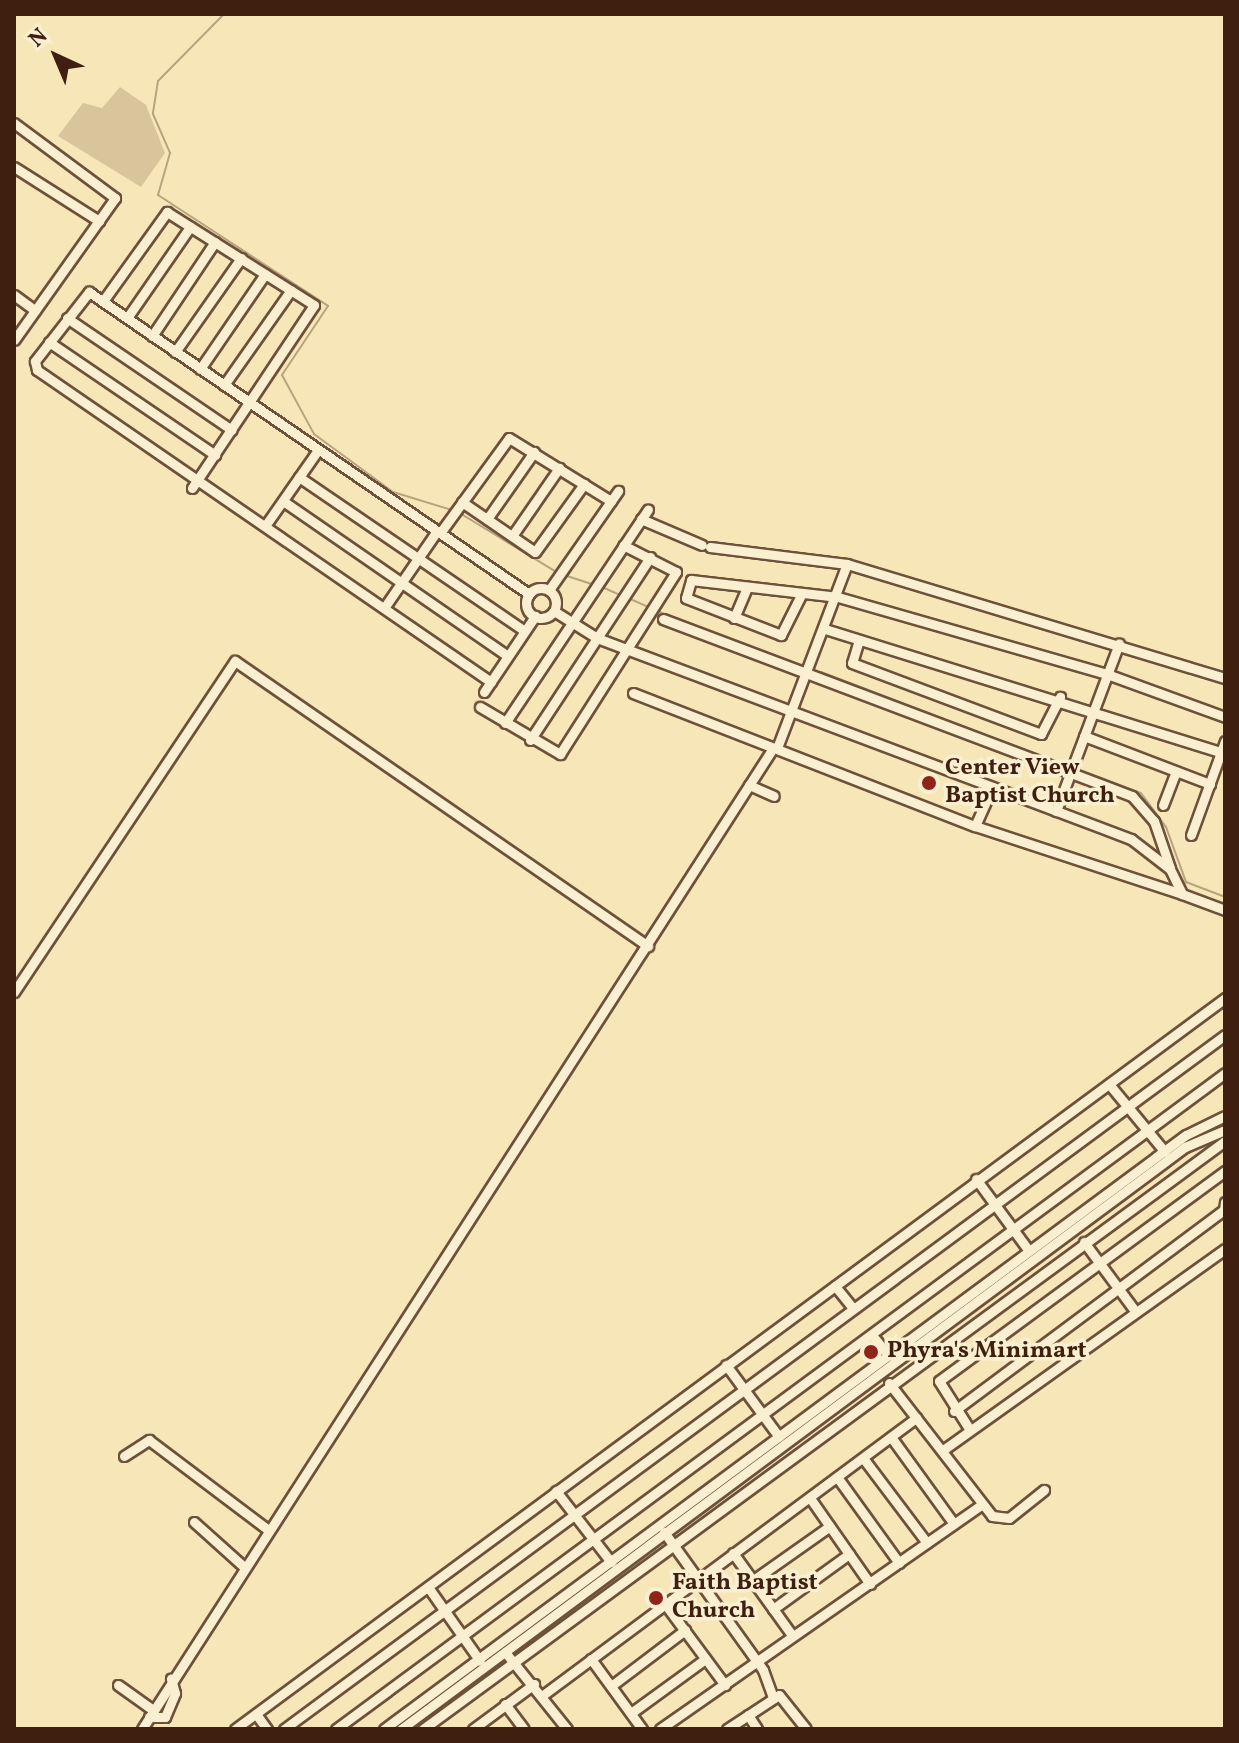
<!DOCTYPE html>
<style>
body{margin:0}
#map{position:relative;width:1239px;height:1743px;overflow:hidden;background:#f7e7b8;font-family:Vollkorn,serif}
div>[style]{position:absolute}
.green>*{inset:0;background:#d8c59b}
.stream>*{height:2px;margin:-1px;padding:0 1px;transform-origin:1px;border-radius:1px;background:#b8a37f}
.roads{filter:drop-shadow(2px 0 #6d513a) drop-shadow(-2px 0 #6d513a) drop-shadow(0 2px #6d513a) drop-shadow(0 -2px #6d513a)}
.minor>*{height:9px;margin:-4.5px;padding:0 4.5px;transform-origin:4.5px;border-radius:4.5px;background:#faefd1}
.minor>.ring{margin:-4.5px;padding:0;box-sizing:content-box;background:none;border:9px solid #faefd1;border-radius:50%}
.dots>*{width:22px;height:22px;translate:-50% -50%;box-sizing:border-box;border:4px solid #faefd1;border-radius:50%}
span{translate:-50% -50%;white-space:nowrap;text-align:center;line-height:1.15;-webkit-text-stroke:7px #faefd1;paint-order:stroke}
.poi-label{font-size:24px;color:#3f1f10;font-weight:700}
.left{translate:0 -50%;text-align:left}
.frame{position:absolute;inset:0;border:16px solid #3f1f10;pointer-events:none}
.north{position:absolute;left:16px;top:16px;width:80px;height:80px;-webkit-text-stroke:6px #faefd1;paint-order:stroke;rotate:316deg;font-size:22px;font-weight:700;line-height:32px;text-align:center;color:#3f1f10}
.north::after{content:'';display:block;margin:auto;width:28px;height:36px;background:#3f1f10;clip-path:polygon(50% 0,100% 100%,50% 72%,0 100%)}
</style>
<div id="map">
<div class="green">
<div style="clip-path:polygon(120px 87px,146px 105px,165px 153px,141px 187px,58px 136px,83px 103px,102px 108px)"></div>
</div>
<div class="stream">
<div style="left:224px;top:14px;width:94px;rotate:134.6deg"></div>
<div style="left:158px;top:81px;width:33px;rotate:99deg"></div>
<div style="left:153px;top:114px;width:43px;rotate:66.4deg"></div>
<div style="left:170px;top:153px;width:44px;rotate:105.9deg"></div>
<div style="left:158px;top:195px;width:203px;rotate:33.1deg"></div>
<div style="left:328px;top:306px;width:83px;rotate:123.7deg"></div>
<div style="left:282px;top:375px;width:67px;rotate:61.5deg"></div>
<div style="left:314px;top:434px;width:98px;rotate:36.3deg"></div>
<div style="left:393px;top:492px;width:62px;rotate:17deg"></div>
<div style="left:458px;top:512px;width:117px;rotate:31.4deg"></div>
<div style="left:564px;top:575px;width:29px;rotate:18deg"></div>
<div style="left:602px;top:587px;width:22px;rotate:24deg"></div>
<div style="left:628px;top:598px;width:22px;rotate:24deg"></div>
<div style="left:657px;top:611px;width:155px;rotate:20.8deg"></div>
<div style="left:821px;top:672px;width:263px;rotate:20.9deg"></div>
<div style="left:1077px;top:769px;width:68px;rotate:20.6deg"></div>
<div style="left:1141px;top:793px;width:42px;rotate:53.7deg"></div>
<div style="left:1166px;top:827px;width:59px;rotate:70deg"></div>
<div style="left:1186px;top:882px;width:42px;rotate:21deg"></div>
</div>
<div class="roads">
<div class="minor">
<div style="left:14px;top:123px;width:126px;rotate:36.6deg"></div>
<div style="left:115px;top:198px;width:174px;rotate:125.4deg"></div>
<div style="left:14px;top:167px;width:101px;rotate:32.4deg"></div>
<div style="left:14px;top:295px;width:26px;rotate:36deg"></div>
<div style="left:103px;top:301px;width:110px;rotate:-54.3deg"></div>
<div style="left:167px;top:212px;width:174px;rotate:32.3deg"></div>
<div style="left:314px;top:305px;width:220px;rotate:123.7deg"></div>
<div style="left:67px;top:318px;width:199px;rotate:34.2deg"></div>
<div style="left:127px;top:318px;width:111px;rotate:-55.3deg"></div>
<div style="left:152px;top:336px;width:113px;rotate:-56.2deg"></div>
<div style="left:49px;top:342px;width:201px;rotate:34.2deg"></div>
<div style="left:175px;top:352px;width:115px;rotate:-54.9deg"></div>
<div style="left:200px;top:369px;width:115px;rotate:-55.6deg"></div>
<div style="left:224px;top:385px;width:116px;rotate:-54.8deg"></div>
<div style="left:299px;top:477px;width:273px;rotate:34.3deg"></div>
<div style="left:283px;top:501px;width:273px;rotate:34.6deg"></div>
<div style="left:462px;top:502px;width:88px;rotate:34.4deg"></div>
<div style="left:535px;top:552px;width:84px;rotate:-54.2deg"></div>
<div style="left:487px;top:519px;width:82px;rotate:-55deg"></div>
<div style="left:641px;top:519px;width:66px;rotate:23.1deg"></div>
<div style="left:265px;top:526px;width:93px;rotate:-55.1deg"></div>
<div style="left:440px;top:533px;width:117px;rotate:-54deg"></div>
<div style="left:509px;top:438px;width:120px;rotate:31.7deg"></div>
<div style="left:512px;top:536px;width:83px;rotate:-55.3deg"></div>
<div style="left:710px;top:547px;width:138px;rotate:7.1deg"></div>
<div style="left:847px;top:564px;width:395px;rotate:16.8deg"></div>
<div class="ring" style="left:526px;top:588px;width:21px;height:21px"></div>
<div style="left:549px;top:590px;width:121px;rotate:-55.1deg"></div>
<div style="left:801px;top:595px;width:45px;rotate:116.6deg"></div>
<div style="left:781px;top:635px;width:102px;rotate:-158.7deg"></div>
<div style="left:686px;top:598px;width:19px;rotate:-74deg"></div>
<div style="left:691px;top:580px;width:148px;rotate:6.6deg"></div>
<div style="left:838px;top:597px;width:280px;rotate:16deg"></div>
<div style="left:1107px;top:674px;width:126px;rotate:20deg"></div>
<div style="left:384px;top:608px;width:93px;rotate:-55.5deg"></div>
<div style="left:554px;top:611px;width:51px;rotate:32.1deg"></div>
<div style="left:597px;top:638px;width:571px;rotate:20.63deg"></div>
<div style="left:1131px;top:839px;width:49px;rotate:37.6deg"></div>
<div style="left:1170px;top:869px;width:28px;rotate:64deg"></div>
<div style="left:1182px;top:894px;width:46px;rotate:20.4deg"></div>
<div style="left:734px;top:618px;width:34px;rotate:-67deg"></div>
<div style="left:663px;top:619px;width:501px;rotate:20.68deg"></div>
<div style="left:1132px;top:796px;width:33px;rotate:49deg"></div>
<div style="left:1154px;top:821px;width:50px;rotate:71.2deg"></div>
<div style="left:825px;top:629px;width:415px;rotate:17.3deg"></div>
<div style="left:859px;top:640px;width:24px;rotate:107deg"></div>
<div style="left:852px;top:663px;width:202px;rotate:20.6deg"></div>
<div style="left:1041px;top:734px;width:42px;rotate:-62.8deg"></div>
<div style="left:491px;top:682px;width:551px;rotate:-145.5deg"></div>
<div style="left:37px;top:370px;width:9px;rotate:-103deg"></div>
<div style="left:35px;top:361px;width:88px;rotate:-52deg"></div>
<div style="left:89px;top:292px;width:534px;rotate:34.46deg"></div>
<div style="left:484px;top:692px;width:92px;rotate:-56.1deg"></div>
<div style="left:633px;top:693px;width:367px;rotate:21.3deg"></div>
<div style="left:975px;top:826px;width:218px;rotate:18.2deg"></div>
<div style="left:480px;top:707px;width:93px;rotate:30.4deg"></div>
<div style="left:560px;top:754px;width:216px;rotate:-57.5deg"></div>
<div style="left:676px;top:572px;width:59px;rotate:-153deg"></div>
<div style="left:505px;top:723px;width:257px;rotate:-56.2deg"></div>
<div style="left:1084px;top:736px;width:135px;rotate:20.9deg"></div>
<div style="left:530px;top:740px;width:219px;rotate:-56.7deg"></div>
<div style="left:777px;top:748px;width:197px;rotate:-69.2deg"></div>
<div style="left:749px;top:785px;width:27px;rotate:24deg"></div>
<div style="left:1163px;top:805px;width:36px;rotate:-69deg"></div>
<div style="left:1056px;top:811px;width:179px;rotate:-69.4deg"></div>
<div style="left:975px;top:826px;width:42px;rotate:-65.9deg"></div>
<div style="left:1191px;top:835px;width:100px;rotate:-70.1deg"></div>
<div style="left:14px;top:992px;width:398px;rotate:-56.3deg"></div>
<div style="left:235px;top:661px;width:502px;rotate:34.61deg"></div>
<div style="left:1109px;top:1084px;width:88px;rotate:50.5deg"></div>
<div style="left:976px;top:1179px;width:89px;rotate:53.6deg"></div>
<div style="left:1084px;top:1242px;width:86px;rotate:53.5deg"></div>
<div style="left:835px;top:1286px;width:27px;rotate:51deg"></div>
<div style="left:872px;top:1335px;width:26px;rotate:51deg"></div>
<div style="left:726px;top:1365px;width:89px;rotate:53.6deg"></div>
<div style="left:889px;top:1383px;width:168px;rotate:52.2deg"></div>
<div style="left:992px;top:1516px;width:17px;rotate:7deg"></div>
<div style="left:1009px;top:1518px;width:45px;rotate:-38.7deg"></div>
<div style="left:954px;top:1411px;width:337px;rotate:-36.7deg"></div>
<div style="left:1224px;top:1210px;width:8px;rotate:-83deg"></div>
<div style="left:970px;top:1430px;width:58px;rotate:-122.3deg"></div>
<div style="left:939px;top:1381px;width:355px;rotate:-36.3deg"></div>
<div style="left:891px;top:1437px;width:107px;rotate:54.1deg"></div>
<div style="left:943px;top:1450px;width:346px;rotate:-35.5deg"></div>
<div style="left:124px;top:1456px;width:30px;rotate:-33deg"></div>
<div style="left:149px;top:1440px;width:148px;rotate:37deg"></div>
<div style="left:863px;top:1458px;width:106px;rotate:53deg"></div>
<div style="left:837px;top:1477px;width:106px;rotate:54.2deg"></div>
<div style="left:556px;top:1491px;width:90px;rotate:52.2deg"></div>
<div style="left:810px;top:1498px;width:105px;rotate:55.1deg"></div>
<div style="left:194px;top:1522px;width:66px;rotate:41.9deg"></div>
<div style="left:664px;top:1532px;width:170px;rotate:54.3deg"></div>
<div style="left:763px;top:1670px;width:30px;rotate:70deg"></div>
<div style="left:733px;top:1553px;width:101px;rotate:54.3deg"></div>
<div style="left:752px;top:1581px;width:95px;rotate:-35.2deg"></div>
<div style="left:428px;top:1587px;width:90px;rotate:54.9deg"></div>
<div style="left:665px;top:1604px;width:101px;rotate:53.5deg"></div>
<div style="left:773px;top:1609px;width:94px;rotate:-35.9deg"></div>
<div style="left:505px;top:1652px;width:99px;rotate:51.2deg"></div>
<div style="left:591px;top:1659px;width:87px;rotate:53.9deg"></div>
<div style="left:118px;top:1685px;width:43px;rotate:35.5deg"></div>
<div style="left:611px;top:1686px;width:93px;rotate:-37.1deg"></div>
<div style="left:543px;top:1695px;width:465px;rotate:-36.6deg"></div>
<div style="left:505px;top:1704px;width:31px;rotate:53deg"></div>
<div style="left:631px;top:1713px;width:92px;rotate:-36.1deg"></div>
<div style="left:256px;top:1714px;width:19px;rotate:54deg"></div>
<div style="left:748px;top:1715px;width:17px;rotate:57deg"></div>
<div style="left:149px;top:1717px;width:16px"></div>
<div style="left:165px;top:1717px;width:26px;rotate:-67deg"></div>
<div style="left:175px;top:1693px;width:15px;rotate:-106deg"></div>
<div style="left:142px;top:1729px;width:1166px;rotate:-57.25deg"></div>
<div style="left:235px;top:1729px;width:1231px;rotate:-36.44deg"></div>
<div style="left:284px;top:1729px;width:1169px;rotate:-36.41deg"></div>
<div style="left:336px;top:1729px;width:1105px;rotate:-36.42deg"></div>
<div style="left:384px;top:1729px;width:998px;rotate:-36.53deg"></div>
<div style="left:1186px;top:1135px;width:43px;rotate:-26deg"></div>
<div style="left:401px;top:1729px;width:976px;rotate:-36.59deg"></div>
<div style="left:1185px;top:1147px;width:43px;rotate:-23deg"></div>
<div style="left:423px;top:1729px;width:994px;rotate:-36.25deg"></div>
<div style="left:473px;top:1729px;width:76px;rotate:-36.4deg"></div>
<div style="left:660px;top:1729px;width:393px;rotate:-34.9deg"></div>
<div style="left:727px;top:1729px;width:62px;rotate:-33.2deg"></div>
<div style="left:779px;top:1695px;width:43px;rotate:51.5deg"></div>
</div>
</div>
<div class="dots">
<div style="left:929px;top:783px;background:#8f2418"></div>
<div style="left:871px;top:1352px;background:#8f2418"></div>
<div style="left:656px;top:1598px;background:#8f2418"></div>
</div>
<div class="poi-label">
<span class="left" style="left:945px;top:783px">Center View<br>Baptist Church</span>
<span class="left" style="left:887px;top:1352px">Phyra's Minimart</span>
<span class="left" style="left:672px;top:1598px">Faith Baptist<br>Church</span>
</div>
<div class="frame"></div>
<div class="north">N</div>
</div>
